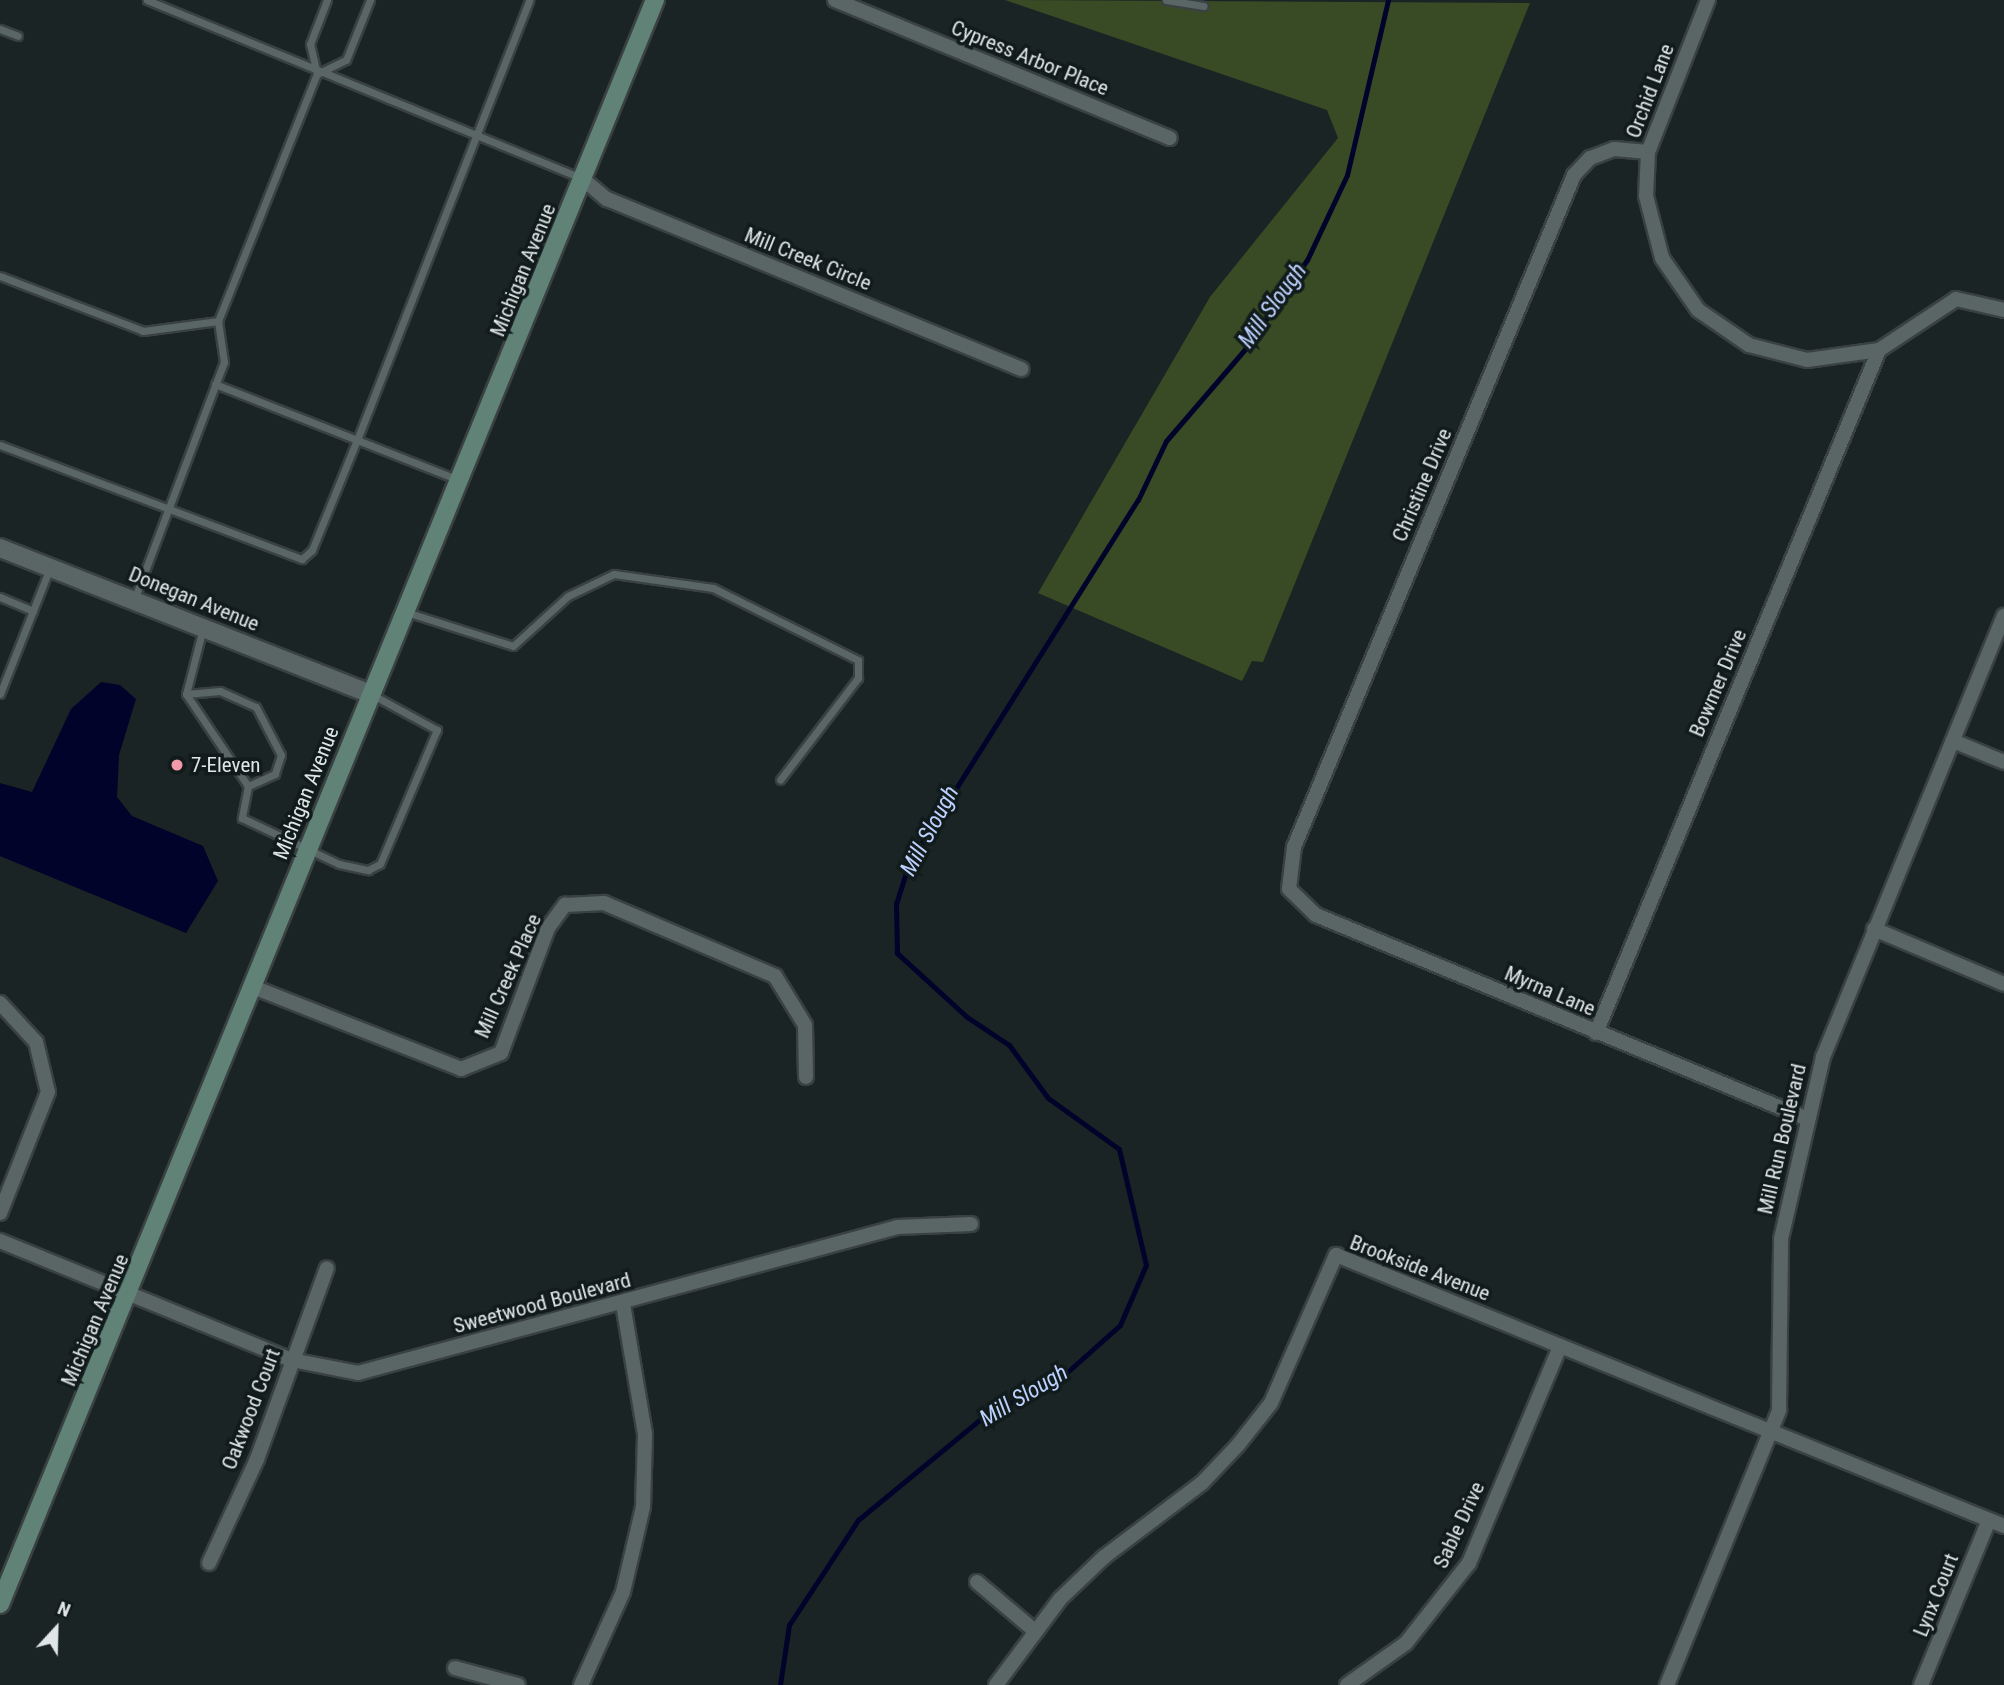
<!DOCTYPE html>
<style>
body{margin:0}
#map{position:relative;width:2004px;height:1685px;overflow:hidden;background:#1a2424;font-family:"Roboto Condensed",sans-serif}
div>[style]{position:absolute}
.green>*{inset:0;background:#394b25}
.water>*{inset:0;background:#01032a}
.stream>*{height:5px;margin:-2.5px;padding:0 2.5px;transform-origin:2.5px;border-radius:2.5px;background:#01032a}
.roads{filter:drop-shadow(2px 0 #3a4141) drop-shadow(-2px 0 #3a4141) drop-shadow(0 2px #3a4141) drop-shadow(0 -2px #3a4141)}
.service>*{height:7px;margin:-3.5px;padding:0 3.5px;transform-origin:3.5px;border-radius:3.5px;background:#5a6666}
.minor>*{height:14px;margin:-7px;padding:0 7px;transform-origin:7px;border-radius:7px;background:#5a6666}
.tertiary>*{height:18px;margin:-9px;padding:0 9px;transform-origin:9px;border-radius:9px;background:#5a6666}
.secondary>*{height:18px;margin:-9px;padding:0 9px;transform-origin:9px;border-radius:9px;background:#608277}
.dots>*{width:19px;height:19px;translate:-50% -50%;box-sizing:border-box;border:4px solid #111b1b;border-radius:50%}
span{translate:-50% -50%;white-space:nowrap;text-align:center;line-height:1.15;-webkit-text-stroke:7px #111b1b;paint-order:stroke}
.street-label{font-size:21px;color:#e0e6e6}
.poi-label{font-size:21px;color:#e0e6e6}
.left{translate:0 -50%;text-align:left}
.water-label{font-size:23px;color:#bdd1fe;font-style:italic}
.north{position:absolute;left:21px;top:1594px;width:70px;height:70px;-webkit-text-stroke:5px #111b1b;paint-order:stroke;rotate:22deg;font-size:19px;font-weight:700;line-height:28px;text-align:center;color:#e0e6e6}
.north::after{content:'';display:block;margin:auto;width:24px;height:32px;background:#e0e6e6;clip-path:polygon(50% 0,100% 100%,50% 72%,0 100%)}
</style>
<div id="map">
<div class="green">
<div style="clip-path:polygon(1005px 0,1530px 3px,1263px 662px,1252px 661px,1242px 681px,1038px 593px,1210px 297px,1338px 138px,1327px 110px)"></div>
</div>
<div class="water">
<div style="clip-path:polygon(101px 682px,120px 685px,136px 699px,119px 755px,117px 797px,132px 816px,203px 846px,218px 881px,186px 933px,0 856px,0 783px,32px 792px,71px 709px)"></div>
</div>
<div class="stream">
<div style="left:780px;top:1685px;width:61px;rotate:-81.5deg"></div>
<div style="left:789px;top:1625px;width:126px;rotate:-56.7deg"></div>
<div style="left:858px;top:1520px;width:168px;rotate:-39.5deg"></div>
<div style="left:988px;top:1413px;width:73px;rotate:-24.1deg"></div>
<div style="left:1055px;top:1383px;width:87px;rotate:-41.7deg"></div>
<div style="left:1120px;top:1325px;width:65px;rotate:-66.6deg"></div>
<div style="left:1146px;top:1265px;width:119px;rotate:-103.1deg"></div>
<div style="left:1119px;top:1149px;width:87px;rotate:-144.3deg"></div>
<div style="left:1048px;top:1098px;width:66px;rotate:-126.3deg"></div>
<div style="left:1009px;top:1045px;width:50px;rotate:-146.3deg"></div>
<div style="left:967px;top:1017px;width:95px;rotate:-137.6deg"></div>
<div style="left:897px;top:953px;width:49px;rotate:-91.2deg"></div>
<div style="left:896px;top:904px;width:43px;rotate:-72.4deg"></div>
<div style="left:909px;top:863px;width:429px;rotate:-57.8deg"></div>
<div style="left:1138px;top:500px;width:65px;rotate:-64.6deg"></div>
<div style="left:1166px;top:441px;width:123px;rotate:-49.3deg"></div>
<div style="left:1246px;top:348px;width:107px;rotate:-55.3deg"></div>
<div style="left:1307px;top:260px;width:94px;rotate:-64.8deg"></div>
<div style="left:1347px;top:175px;width:180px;rotate:-76.8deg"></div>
</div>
<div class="roads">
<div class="service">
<div style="left:147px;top:0;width:468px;rotate:22.3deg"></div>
<div style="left:1166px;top:0;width:38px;rotate:9deg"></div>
<div style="left:0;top:29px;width:19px;rotate:21deg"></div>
<div style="left:317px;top:74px;width:32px;rotate:-26deg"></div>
<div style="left:346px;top:60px;width:65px;rotate:-68.2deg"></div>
<div style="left:0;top:276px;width:153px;rotate:21deg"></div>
<div style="left:143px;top:331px;width:76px;rotate:-7.6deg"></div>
<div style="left:218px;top:321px;width:266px;rotate:-68.2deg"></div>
<div style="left:317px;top:74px;width:31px;rotate:-103deg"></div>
<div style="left:310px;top:44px;width:47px;rotate:-68.9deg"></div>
<div style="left:215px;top:384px;width:262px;rotate:21.5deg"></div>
<div style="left:0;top:445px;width:323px;rotate:20.7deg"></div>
<div style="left:302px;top:559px;width:13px;rotate:-42deg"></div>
<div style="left:312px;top:550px;width:119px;rotate:-67.8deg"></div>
<div style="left:357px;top:440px;width:472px;rotate:-68.6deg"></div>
<div style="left:0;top:597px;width:36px;rotate:23deg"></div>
<div style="left:134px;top:600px;width:254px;rotate:-69.3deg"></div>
<div style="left:224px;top:362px;width:41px;rotate:-98.3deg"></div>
<div style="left:406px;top:612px;width:112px;rotate:17.6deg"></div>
<div style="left:513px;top:646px;width:74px;rotate:-42.3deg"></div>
<div style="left:568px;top:596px;width:51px;rotate:-25.6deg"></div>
<div style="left:614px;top:574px;width:100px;rotate:8deg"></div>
<div style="left:713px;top:588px;width:162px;rotate:26.4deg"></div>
<div style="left:858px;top:660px;width:18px;rotate:90deg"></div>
<div style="left:858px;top:678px;width:128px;rotate:127.4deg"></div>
<div style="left:203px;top:628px;width:68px;rotate:104.4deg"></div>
<div style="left:186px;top:694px;width:111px;rotate:56deg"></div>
<div style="left:248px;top:786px;width:33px;rotate:101deg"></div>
<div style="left:242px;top:818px;width:107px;rotate:25.4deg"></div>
<div style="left:339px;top:864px;width:30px;rotate:12deg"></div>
<div style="left:368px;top:870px;width:13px;rotate:-27deg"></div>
<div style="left:380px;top:864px;width:146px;rotate:-67deg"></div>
<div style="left:437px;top:730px;width:75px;rotate:-151.4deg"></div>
<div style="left:0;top:694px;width:136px;rotate:-68.4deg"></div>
<div style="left:186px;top:694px;width:34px;rotate:-5deg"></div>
<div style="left:220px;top:691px;width:39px;rotate:24deg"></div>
<div style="left:256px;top:707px;width:54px;rotate:62.5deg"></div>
<div style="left:281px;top:755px;width:20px;rotate:108deg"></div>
<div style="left:275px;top:774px;width:30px;rotate:156deg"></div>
</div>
<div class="minor">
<div style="left:835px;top:0;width:362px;rotate:22.4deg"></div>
<div style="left:1708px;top:0;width:163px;rotate:111.5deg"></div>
<div style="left:1648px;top:152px;width:44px;rotate:92.6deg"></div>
<div style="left:1646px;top:196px;width:64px;rotate:75.5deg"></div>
<div style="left:1662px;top:258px;width:63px;rotate:55.3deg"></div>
<div style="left:1698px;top:310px;width:62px;rotate:34.5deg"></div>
<div style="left:1749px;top:345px;width:60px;rotate:14.5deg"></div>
<div style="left:1807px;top:360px;width:73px;rotate:-7.9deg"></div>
<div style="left:1879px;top:350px;width:92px;rotate:-33.5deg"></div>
<div style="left:1956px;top:299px;width:49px;rotate:12.9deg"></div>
<div style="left:1648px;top:152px;width:34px;rotate:-175deg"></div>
<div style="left:1614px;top:149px;width:26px;rotate:159deg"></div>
<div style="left:1590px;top:158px;width:23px;rotate:133deg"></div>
<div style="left:1574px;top:175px;width:728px;rotate:112.62deg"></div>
<div style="left:1294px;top:847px;width:42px;rotate:96.8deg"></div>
<div style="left:1289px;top:889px;width:37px;rotate:44deg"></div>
<div style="left:1316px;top:915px;width:529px;rotate:22.54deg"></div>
<div style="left:584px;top:180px;width:30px;rotate:40deg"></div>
<div style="left:607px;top:199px;width:448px;rotate:22.3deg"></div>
<div style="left:1953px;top:741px;width:55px;rotate:22.4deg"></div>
<div style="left:1874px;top:929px;width:141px;rotate:22.9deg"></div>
<div style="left:253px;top:987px;width:224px;rotate:21.5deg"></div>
<div style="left:461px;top:1069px;width:43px;rotate:-21.8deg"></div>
<div style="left:501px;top:1053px;width:134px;rotate:-69.4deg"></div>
<div style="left:548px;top:928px;width:29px;rotate:-54deg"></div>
<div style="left:565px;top:905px;width:39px;rotate:-3deg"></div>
<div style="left:604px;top:903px;width:186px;rotate:23.1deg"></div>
<div style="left:775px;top:976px;width:57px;rotate:58.5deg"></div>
<div style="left:805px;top:1025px;width:52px;rotate:88.9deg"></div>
<div style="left:0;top:1003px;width:53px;rotate:47.3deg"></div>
<div style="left:36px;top:1042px;width:51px;rotate:76.5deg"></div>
<div style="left:48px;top:1092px;width:130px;rotate:111.6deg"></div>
<div style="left:1596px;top:1033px;width:739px;rotate:-67.49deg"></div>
<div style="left:0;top:1241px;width:315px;rotate:22.2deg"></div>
<div style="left:292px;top:1360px;width:67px;rotate:11.1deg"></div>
<div style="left:358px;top:1373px;width:559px;rotate:-15.13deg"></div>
<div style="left:898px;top:1227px;width:73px;rotate:-2.4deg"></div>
<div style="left:209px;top:1563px;width:115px;rotate:-65.2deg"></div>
<div style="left:257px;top:1459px;width:203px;rotate:-69.9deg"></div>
<div style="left:977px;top:1582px;width:76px;rotate:40.2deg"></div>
<div style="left:455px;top:1668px;width:65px;rotate:15.1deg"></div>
<div style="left:581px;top:1685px;width:102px;rotate:-65.7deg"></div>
<div style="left:623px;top:1592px;width:87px;rotate:-76.8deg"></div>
<div style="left:643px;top:1507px;width:73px;rotate:-88.4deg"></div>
<div style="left:645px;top:1434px;width:132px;rotate:-99.6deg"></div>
<div style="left:996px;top:1685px;width:107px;rotate:-53.3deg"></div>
<div style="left:1060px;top:1599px;width:61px;rotate:-43.7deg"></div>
<div style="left:1104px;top:1557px;width:123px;rotate:-37.1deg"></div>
<div style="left:1202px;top:1483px;width:52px;rotate:-46.5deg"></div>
<div style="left:1238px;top:1445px;width:53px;rotate:-51.8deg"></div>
<div style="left:1271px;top:1403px;width:162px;rotate:-66.3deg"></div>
<div style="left:1336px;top:1255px;width:721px;rotate:22.08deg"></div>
<div style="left:1347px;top:1685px;width:72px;rotate:-35.4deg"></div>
<div style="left:1406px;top:1643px;width:102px;rotate:-51.8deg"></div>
<div style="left:1469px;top:1563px;width:235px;rotate:-67.2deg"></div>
<div style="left:1667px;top:1685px;width:297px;rotate:-67.8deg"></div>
<div style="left:1779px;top:1410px;width:171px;rotate:-89.3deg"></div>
<div style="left:1781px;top:1239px;width:187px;rotate:-77deg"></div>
<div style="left:1823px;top:1057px;width:477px;rotate:-67.7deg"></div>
<div style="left:1921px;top:1685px;width:178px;rotate:-67.6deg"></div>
</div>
<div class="tertiary">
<div style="left:0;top:548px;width:398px;rotate:21.5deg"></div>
</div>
<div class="secondary">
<div style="left:0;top:1604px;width:1733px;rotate:-67.79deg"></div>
</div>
</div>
<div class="dots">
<div style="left:177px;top:765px;background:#f39aaa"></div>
</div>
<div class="street-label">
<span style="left:1030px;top:58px;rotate:22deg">Cypress Arbor Place</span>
<span style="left:1650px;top:91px;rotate:-69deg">Orchid Lane</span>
<span style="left:808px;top:259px;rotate:22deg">Mill Creek Circle</span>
<span style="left:523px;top:270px;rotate:-68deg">Michigan Avenue</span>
<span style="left:1422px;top:485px;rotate:-67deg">Christine Drive</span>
<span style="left:194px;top:599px;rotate:22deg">Donegan Avenue</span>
<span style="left:1718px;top:683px;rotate:-67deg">Bowmer Drive</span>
<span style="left:306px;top:793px;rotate:-68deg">Michigan Avenue</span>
<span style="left:508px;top:976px;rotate:-66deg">Mill Creek Place</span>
<span style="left:1550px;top:991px;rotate:23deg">Myrna Lane</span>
<span style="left:1782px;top:1139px;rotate:-77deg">Mill Run Boulevard</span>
<span style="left:1420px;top:1268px;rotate:21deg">Brookside Avenue</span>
<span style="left:542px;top:1303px;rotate:-15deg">Sweetwood Boulevard</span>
<span style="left:95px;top:1320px;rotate:-67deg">Michigan Avenue</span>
<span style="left:251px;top:1409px;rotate:-69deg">Oakwood Court</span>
<span style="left:1459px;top:1525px;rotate:-65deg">Sable Drive</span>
<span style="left:1936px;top:1595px;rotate:-68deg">Lynx Court</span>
</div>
<div class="poi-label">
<span class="left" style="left:191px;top:765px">7-Eleven</span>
</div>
<div class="water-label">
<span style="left:1273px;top:306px;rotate:-54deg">Mill Slough</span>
<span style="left:930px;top:831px;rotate:-62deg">Mill Slough</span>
<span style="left:1024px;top:1396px;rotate:-31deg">Mill Slough</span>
</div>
<div class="north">N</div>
</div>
